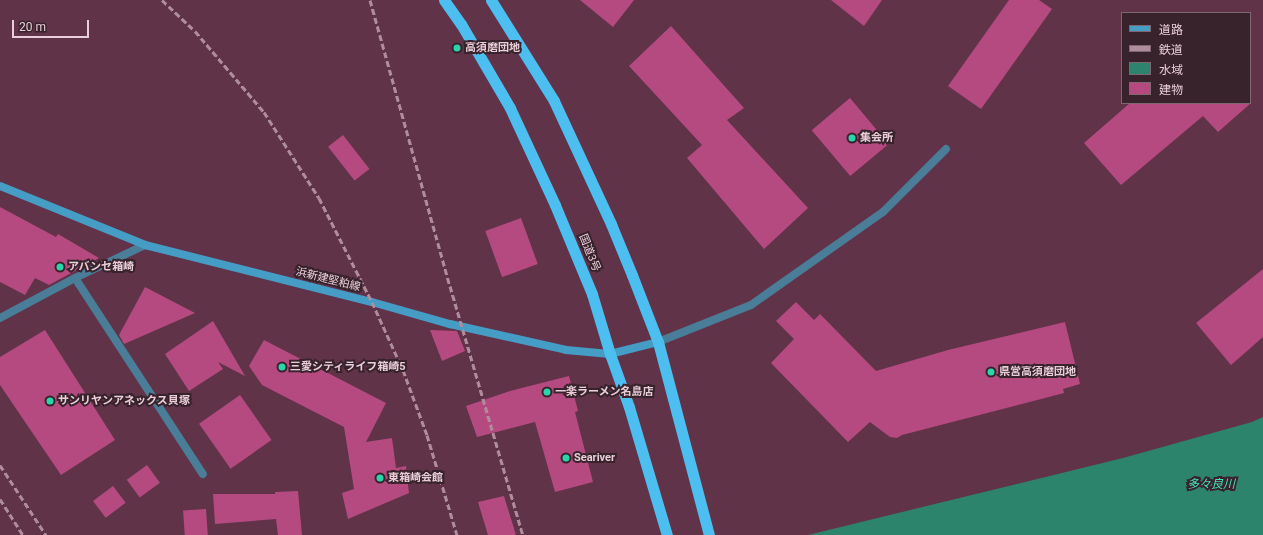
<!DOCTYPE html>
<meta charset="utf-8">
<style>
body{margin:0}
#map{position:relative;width:1263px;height:535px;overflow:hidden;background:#603348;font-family:Roboto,"Noto Sans JP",sans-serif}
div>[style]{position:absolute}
.water>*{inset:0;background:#2c846c}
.building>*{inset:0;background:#b54a80;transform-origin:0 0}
.minor>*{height:8px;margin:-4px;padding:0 4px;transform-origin:4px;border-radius:4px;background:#4a7d97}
.secondary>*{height:8px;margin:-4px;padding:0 4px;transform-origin:4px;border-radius:4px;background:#459cc5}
.trunk>*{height:11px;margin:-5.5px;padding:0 5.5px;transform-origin:5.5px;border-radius:5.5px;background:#4cbef0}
.rail>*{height:3px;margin-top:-1.5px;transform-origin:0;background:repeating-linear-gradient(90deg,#b08d9c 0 6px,transparent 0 9px)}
.dots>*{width:11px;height:11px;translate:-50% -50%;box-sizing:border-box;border:2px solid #38232c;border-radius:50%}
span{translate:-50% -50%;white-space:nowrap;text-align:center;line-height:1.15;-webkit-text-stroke:4px #38232c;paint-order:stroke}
.poi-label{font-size:11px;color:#e9cdd8;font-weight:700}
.left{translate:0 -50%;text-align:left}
.street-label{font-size:11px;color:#e9cdd8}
.water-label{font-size:12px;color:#40e3ba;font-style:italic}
.legend{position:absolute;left:1121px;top:12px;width:130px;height:92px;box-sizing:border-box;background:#38232c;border:1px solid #7f6771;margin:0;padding:5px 7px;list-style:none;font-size:12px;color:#e9cdd8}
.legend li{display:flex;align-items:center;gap:8px;height:20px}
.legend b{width:20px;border:1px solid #7f6771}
.scale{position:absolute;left:12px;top:20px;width:77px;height:18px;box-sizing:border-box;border:2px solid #e9cdd8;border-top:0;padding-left:5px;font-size:12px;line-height:14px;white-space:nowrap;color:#e9cdd8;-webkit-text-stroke:3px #38232c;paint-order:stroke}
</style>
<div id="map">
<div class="water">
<div style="clip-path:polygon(1263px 417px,1263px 535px,808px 535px,1123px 458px,1252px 422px)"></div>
</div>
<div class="building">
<div style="clip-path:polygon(580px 0,634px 0,613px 27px)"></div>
<div style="clip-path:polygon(831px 0,882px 0,864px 26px)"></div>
<div style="clip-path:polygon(1009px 0,1039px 0,1052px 9px,981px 109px,948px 86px)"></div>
<div style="clip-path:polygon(671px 26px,744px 108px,727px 120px,808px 208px,764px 249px,687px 158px,702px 145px,629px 66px)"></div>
<div style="left:850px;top:98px;width:60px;height:50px;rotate:50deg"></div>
<div style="clip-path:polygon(1130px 103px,1251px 103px,1218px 132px,1203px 116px,1121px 185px,1084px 143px)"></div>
<div style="left:343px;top:135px;width:43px;height:19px;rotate:52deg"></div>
<div style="clip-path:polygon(0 207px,56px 237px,58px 234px,99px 258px,49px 285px,35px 278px,25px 295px,0 282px)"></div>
<div style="left:521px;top:218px;width:49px;height:38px;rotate:70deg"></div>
<div style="clip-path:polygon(1263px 269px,1263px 337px,1231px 365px,1196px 323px)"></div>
<div style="clip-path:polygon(145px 287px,195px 313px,124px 344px,119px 335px)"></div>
<div style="clip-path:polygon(796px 302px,814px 320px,820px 314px,876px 371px,948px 350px,1065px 322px,1080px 384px,1063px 389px,1064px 393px,902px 435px,897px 438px,890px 437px,870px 422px,848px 442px,771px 363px,794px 339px,776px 321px)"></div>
<div style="clip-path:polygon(213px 321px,245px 376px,218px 362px,223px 369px,189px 391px,165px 354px)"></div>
<div style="clip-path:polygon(45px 330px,115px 440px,61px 475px,0 385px,0 357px)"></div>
<div style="clip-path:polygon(430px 330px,457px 331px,465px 351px,442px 361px)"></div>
<div style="clip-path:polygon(264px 340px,386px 403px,366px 442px,392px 438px,396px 468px,406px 466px,409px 493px,348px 519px,342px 493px,354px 489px,344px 427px,262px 385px,249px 366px)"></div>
<div style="clip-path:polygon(569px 376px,578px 411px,575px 412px,593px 482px,555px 492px,535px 422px,477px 437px,466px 406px,510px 391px)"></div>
<div style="left:240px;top:395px;width:55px;height:50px;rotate:55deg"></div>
<div style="left:147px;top:465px;width:22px;height:25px;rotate:54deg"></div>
<div style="left:113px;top:486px;width:21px;height:25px;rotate:53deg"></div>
<div style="clip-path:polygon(298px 491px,302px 535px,278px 535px,276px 519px,215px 524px,213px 494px,275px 494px,275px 492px)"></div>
<div style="clip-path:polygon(504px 496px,516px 535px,488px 535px,478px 502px)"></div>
<div style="left:206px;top:509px;width:26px;height:23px;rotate:86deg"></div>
</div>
<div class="minor">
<div style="left:75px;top:278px;width:234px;rotate:56.9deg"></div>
<div style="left:0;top:318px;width:85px;rotate:-28.1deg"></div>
<div style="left:75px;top:278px;width:77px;rotate:-25.2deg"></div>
<div style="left:658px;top:342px;width:100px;rotate:-21.7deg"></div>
<div style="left:751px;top:305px;width:161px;rotate:-35.2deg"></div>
<div style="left:883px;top:212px;width:89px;rotate:-45deg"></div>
</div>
<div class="secondary">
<div style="left:0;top:186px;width:157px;rotate:22.1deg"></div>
<div style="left:145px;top:245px;width:234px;rotate:14.1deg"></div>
<div style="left:372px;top:302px;width:81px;rotate:15.8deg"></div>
<div style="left:450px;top:324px;width:119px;rotate:12.6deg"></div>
<div style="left:566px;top:350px;width:44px;rotate:5.2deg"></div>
<div style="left:610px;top:354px;width:49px;rotate:-14deg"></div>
</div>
<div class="trunk">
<div style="left:444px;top:0;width:29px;rotate:55deg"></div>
<div style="left:461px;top:24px;width:97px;rotate:59.7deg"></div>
<div style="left:510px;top:108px;width:107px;rotate:65.1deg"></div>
<div style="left:555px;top:205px;width:96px;rotate:67.4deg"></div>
<div style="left:592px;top:294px;width:63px;rotate:73.3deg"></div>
<div style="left:610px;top:354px;width:56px;rotate:70.3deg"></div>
<div style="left:629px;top:407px;width:134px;rotate:73.5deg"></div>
<div style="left:491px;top:0;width:119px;rotate:58deg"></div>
<div style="left:554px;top:101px;width:136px;rotate:65.1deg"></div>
<div style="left:611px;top:224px;width:55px;rotate:67.6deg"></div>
<div style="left:632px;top:275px;width:72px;rotate:68.8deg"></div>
<div style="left:658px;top:342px;width:200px;rotate:75.2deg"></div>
</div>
<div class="rail">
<div style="left:162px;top:0;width:45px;rotate:43.2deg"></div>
<div style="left:195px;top:31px;width:106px;rotate:49.6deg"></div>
<div style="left:264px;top:112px;width:102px;rotate:57.4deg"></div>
<div style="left:319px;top:198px;width:117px;rotate:63deg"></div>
<div style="left:372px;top:302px;width:75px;rotate:65.5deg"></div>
<div style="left:403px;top:370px;width:69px;rotate:69.7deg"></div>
<div style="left:427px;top:435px;width:104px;rotate:73.3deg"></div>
<div style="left:370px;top:0;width:297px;rotate:74.4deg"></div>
<div style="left:450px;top:286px;width:259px;rotate:73.7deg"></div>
<div style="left:0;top:465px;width:84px;rotate:56.7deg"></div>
<div style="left:0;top:499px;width:43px;rotate:57.4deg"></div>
</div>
<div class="dots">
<div style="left:457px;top:48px;background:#2ad5ac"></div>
<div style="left:852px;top:138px;background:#2ad5ac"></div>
<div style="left:60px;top:267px;background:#2ad5ac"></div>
<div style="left:282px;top:367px;background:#2ad5ac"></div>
<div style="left:991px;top:372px;background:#2ad5ac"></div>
<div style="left:547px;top:392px;background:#2ad5ac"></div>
<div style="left:50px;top:401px;background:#2ad5ac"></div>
<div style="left:566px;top:458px;background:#2ad5ac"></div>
<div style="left:380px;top:478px;background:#2ad5ac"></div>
</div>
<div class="poi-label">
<span class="left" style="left:465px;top:48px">高須磨団地</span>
<span class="left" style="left:860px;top:138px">集会所</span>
<span class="left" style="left:68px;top:267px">アバンセ箱崎</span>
<span class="left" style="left:290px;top:367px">三愛シティライフ箱崎5</span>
<span class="left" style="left:999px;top:372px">県営高須磨団地</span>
<span class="left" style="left:555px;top:392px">一楽ラーメン名島店</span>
<span class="left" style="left:58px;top:401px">サンリヤンアネックス貝塚</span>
<span class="left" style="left:574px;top:458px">Seariver</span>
<span class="left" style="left:388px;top:478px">東箱崎会館</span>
</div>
<div class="street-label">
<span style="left:589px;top:253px;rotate:68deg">国道3号</span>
<span style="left:328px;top:280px;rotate:14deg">浜新建堅粕線</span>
</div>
<div class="water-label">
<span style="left:1211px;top:485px">多々良川</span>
</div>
<ul class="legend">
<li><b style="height:5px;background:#459cc5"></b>道路</li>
<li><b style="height:5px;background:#b08d9c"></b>鉄道</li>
<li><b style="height:11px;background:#2c846c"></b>水域</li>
<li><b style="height:11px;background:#b54a80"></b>建物</li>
</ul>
<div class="scale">20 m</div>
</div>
